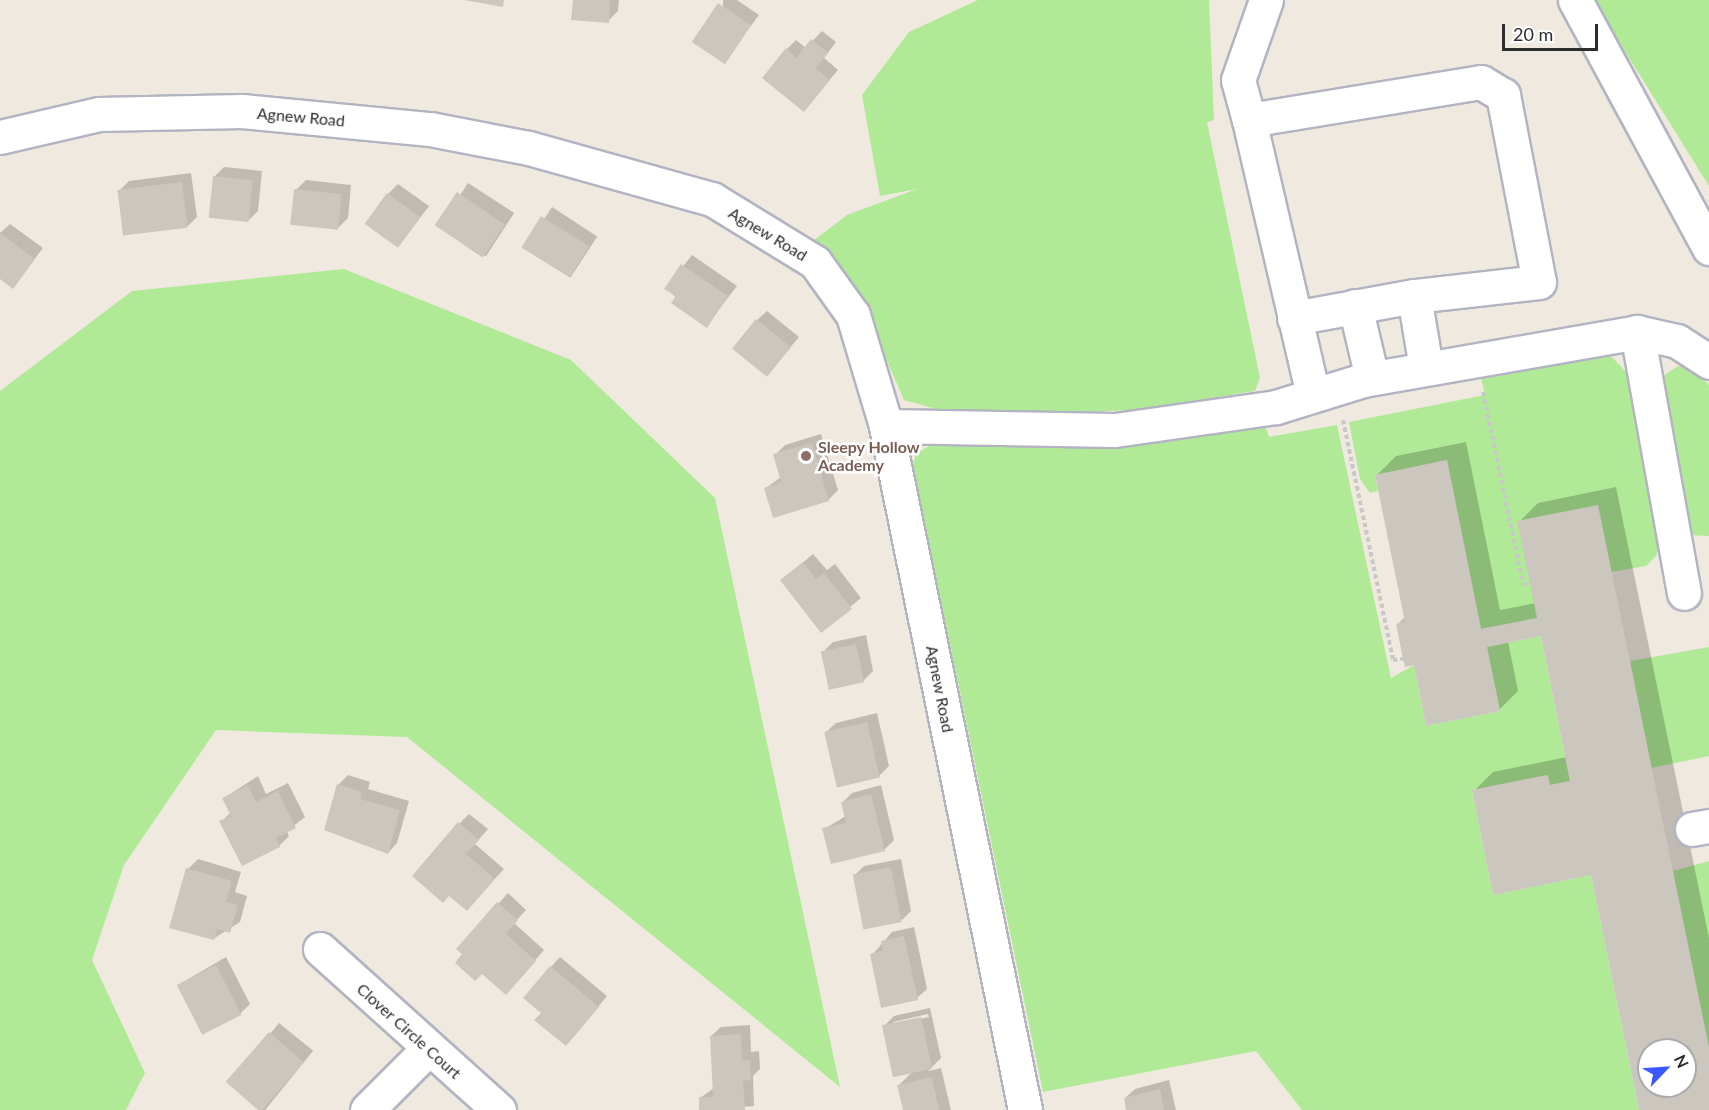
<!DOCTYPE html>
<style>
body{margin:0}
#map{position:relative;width:1709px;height:1110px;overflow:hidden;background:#f0e9df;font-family:Lato,sans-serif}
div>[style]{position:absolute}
.green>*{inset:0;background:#b0ea97}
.shadow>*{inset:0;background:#0003;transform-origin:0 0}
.building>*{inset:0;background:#cbc6be;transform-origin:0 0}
.path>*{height:4px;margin-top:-2px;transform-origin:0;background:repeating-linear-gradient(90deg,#c8c8c8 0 4.5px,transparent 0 7.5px)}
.roads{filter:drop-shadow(2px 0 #b3b4c2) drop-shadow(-2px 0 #b3b4c2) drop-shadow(0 2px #b3b4c2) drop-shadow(0 -2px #b3b4c2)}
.minor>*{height:33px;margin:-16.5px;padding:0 16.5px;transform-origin:16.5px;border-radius:16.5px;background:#fff}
.dots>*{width:16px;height:16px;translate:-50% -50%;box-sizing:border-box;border:3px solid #fff;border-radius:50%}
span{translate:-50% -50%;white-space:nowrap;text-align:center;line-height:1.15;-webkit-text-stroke:5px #fff;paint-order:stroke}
.street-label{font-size:16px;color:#2d2d2d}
.education-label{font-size:16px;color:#785e54;font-weight:700}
.left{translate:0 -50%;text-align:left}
.north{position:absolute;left:1637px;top:1038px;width:60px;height:60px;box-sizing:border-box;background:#fff;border:2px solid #ababab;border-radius:50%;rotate:65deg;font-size:16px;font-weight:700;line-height:24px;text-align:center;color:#2d2d2d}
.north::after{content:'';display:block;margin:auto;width:21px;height:27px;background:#3c58ff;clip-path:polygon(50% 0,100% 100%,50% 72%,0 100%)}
.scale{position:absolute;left:1502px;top:24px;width:96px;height:27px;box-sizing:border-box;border:3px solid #2d2d2d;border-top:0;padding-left:8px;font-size:18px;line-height:21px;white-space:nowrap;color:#2d2d2d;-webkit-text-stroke:4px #fff;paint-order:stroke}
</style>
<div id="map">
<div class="green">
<div style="clip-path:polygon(978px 0,1209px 0,1214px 120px,1207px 122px,1260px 378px,1255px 391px,1138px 410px,1042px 413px,950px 413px,904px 400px,862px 303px,813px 241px,847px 215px,917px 189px,880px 196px,862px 95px,909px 32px)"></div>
<div style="clip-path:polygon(1593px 0,1709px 0,1709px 186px)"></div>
<div style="clip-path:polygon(344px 269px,571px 360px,715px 498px,840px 1087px,407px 737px,216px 730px,124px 865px,92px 960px,145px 1073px,126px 1110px,0 1110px,0 391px,132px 291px)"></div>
<div style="clip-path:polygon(1608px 353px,1628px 374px,1660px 543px,1656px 556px,1646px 566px,1611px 572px,1537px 618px,1481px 629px,1447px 460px,1375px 475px,1378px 491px,1370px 493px,1360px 479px,1349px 422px,1485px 395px,1480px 374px)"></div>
<div style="clip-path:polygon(1678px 366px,1694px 370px,1709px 385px,1709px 536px,1689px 535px,1660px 378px)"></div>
<div style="clip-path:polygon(1265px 425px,1269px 437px,1337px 425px,1391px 678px,1414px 665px,1426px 726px,1500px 711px,1487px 647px,1541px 636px,1570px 781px,1550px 785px,1547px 775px,1472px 790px,1493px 895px,1591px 875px,1639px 1110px,1302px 1110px,1256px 1051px,1043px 1092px,913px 465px,916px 453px,939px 441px,1089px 444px)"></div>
<div style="clip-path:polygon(1709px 647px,1709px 756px,1651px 768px,1630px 661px)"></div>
<div style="clip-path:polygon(1709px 861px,1709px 1048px,1673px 871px)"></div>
</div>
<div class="shadow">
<div style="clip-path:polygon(575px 0,619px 0,618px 11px,608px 21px)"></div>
<div style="clip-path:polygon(723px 0,737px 0,759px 15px,724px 62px)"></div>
<div style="clip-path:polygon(822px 31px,836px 42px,824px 58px,838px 70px,804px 110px,787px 49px,796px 40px,806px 48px)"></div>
<div style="clip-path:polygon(224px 167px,262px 171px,258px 211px,249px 220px,214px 177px)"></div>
<div style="clip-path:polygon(191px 173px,197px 217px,188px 226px,119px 191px,129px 181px)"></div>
<div style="clip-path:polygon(306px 180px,351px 185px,348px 218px,338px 228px,296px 190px)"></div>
<div style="left:468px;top:183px;width:55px;height:52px;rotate:33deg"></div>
<div style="clip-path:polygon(398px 184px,429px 206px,399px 246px,388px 194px)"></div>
<div style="left:552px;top:207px;width:54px;height:49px;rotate:33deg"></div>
<div style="clip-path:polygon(10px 224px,43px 248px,13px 287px,0 277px,0 233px)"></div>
<div style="clip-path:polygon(692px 255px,737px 286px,706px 326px,666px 288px)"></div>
<div style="clip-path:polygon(767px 311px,799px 337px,767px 375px,757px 320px)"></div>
<div style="clip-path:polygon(821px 434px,838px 490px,828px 500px,766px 488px,781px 477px,775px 455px,785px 445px)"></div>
<div style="clip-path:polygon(evenodd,1466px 442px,1500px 610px,1536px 603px,1519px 522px,1538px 503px,1616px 487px,1709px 938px,1709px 1110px,1641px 1110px,1592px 873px,1474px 791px,1493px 772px,1567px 757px,1542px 634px,1508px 641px,1518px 691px,1499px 710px,1415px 663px,1398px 624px,1406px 616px,1377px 475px,1396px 456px,1466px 442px,1649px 1050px,1685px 1050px,1685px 1086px,1649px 1086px,1649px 1050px)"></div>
<div style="clip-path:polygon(813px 554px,827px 570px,835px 564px,861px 598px,821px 631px,782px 580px)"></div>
<div style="clip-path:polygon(866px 635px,873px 671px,863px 681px,823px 652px,833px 642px)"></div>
<div style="clip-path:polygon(877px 713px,889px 766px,879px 776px,826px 732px,836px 723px)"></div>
<div style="clip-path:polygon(348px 775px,370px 782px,368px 789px,409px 801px,397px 843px,388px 853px,338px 785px)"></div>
<div style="clip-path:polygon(258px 776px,266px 794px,288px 783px,305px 817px,287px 831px,289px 836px,279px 846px,221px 822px,231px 812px,224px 798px)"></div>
<div style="clip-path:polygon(881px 785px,894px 840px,884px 850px,824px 829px,846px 816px,842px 803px,852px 793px)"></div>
<div style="clip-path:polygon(469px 814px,488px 829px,475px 844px,504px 869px,467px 909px,460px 823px)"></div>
<div style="clip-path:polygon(198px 859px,241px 872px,235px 892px,247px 896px,240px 922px,213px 939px,188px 869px)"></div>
<div style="clip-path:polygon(901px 859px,911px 911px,902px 920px,855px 875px,864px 866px)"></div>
<div style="clip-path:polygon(508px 893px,526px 910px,514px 923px,544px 950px,515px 983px,482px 972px,458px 949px)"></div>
<div style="clip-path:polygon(914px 927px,927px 989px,917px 998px,872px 955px,892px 932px)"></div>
<div style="clip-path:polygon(226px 957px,250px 1004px,240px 1014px,178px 985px)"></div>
<div style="clip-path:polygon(560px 957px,607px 996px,575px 1035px,543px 1013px,551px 967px)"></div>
<div style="clip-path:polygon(evenodd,930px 1008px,941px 1058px,928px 1071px,941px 1068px,951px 1110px,904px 1110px,899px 1085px,912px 1072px,884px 1026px,894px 1016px,930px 1008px,928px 1014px,929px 1017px,893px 1025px,893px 1022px,928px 1014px)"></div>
<div style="left:279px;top:1023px;width:44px;height:78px;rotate:39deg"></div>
<div style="clip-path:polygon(750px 1025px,751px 1052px,759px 1051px,760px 1069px,753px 1076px,754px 1106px,701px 1110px,700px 1098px,714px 1088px,711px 1036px,721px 1027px)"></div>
<div style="clip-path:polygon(1169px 1080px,1176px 1110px,1128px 1110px,1125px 1098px,1135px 1089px)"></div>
</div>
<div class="building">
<div style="clip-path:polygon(464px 0,504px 0,503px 7px)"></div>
<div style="clip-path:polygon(573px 0,610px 0,609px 23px,571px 20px)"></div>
<div style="left:718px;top:3px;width:40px;height:47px;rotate:34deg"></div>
<div style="clip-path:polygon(811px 39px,828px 53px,815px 68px,830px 80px,804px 112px,762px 78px,786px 48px,796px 58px)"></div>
<div style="left:213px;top:176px;width:40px;height:42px;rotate:6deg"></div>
<div style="left:182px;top:182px;width:46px;height:65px;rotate:83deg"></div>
<div style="left:294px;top:189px;width:48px;height:36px;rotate:6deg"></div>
<div style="left:457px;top:192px;width:58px;height:40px;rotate:34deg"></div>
<div style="left:387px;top:193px;width:41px;height:38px;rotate:36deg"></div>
<div style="left:541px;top:216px;width:57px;height:37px;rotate:32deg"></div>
<div style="clip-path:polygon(0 233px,35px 259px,13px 289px,0 279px)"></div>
<div style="clip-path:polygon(681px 264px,728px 296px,707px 328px,671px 303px,676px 296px,664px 289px)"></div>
<div style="left:756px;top:319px;width:45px;height:38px;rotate:39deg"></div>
<div style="clip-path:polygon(812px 443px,829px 501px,773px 518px,764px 488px,781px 482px,773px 454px)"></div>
<div style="clip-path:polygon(evenodd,1447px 460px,1481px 629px,1537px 618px,1517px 521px,1598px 505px,1709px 1048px,1709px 1110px,1639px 1110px,1591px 875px,1493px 895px,1472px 790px,1548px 775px,1550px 785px,1570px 781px,1541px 636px,1487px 647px,1500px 711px,1426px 726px,1414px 665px,1405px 667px,1403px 659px,1396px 624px,1405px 622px,1375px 475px,1447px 460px,1649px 1050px,1685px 1050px,1685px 1086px,1649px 1086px,1649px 1050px)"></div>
<div style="clip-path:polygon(803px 562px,816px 579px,824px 573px,852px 609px,821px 633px,780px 580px)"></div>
<div style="left:856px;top:644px;width:39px;height:36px;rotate:78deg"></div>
<div style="left:867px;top:722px;width:57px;height:44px;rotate:77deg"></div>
<div style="clip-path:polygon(337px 784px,362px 792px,360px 799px,400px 810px,388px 854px,324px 830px)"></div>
<div style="clip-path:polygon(248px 785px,256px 802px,278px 791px,296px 828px,276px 838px,280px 847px,242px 866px,219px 821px,231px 816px,222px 798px)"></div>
<div style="clip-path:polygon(871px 794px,885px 851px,831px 864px,822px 828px,846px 823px,841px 802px)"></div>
<div style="clip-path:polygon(458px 822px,479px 840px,466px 854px,495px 879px,467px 911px,449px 896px,443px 903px,412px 876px)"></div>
<div style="left:891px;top:867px;width:56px;height:39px;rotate:79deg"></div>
<div style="clip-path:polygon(186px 868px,232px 881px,226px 902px,238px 905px,230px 933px,217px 929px,214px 940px,169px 928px)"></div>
<div style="clip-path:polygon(497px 902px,518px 920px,506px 934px,536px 961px,506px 995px,482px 974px,475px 981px,455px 963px,462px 954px,456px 949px)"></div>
<div style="clip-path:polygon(904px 936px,918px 1000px,881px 1008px,870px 954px,883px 951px,881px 941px)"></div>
<div style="left:216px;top:965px;width:56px;height:44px;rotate:63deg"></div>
<div style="clip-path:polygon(550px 966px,599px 1007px,566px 1046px,534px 1020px,541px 1013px,523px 998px)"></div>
<div style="left:921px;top:1017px;width:53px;height:40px;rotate:78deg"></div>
<div style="left:269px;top:1032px;width:46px;height:66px;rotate:41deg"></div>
<div style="clip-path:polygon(741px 1034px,742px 1061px,750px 1060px,751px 1080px,743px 1081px,745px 1110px,699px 1110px,699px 1097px,713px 1097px,710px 1036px)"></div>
<div style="clip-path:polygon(932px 1077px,939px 1110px,903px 1110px,897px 1085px)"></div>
<div style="clip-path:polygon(1160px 1089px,1164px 1110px,1126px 1110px,1124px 1098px)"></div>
</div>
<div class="path">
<div style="left:1483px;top:392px;width:195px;rotate:78.2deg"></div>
<div style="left:1523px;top:583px;width:7px;rotate:27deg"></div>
<div style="left:1343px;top:420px;width:245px;rotate:78.2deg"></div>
<div style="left:1393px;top:660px;width:10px;rotate:-6deg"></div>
</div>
<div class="roads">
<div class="minor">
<div style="left:1575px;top:0;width:282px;rotate:61.6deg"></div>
<div style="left:1249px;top:120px;width:41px;rotate:-105.4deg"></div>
<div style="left:1238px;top:80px;width:85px;rotate:-70.7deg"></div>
<div style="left:0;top:137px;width:102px;rotate:-13.1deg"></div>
<div style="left:99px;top:114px;width:143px;rotate:-1.2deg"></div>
<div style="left:242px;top:111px;width:189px;rotate:5.5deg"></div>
<div style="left:430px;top:129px;width:101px;rotate:10.9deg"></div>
<div style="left:529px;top:148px;width:190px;rotate:15.6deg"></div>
<div style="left:712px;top:199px;width:121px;rotate:31.5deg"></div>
<div style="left:815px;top:262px;width:65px;rotate:54.4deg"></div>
<div style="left:853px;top:315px;width:116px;rotate:73.4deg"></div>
<div style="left:886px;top:426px;width:698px;rotate:78.51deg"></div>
<div style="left:1355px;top:306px;width:74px;rotate:76.7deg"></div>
<div style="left:1294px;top:318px;width:122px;rotate:-10.4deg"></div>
<div style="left:1637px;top:332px;width:265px;rotate:79.8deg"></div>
<div style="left:1313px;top:395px;width:282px;rotate:-103.1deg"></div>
<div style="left:1249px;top:120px;width:235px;rotate:-9.3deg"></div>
<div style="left:1481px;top:82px;width:26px;rotate:31deg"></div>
<div style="left:1503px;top:95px;width:190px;rotate:79.1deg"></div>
<div style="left:1539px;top:282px;width:126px;rotate:173.6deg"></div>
<div style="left:1414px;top:296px;width:73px;rotate:80.5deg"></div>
<div style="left:886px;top:426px;width:229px;rotate:1deg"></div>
<div style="left:1115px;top:430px;width:163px;rotate:-8.1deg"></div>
<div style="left:1276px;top:407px;width:91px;rotate:-17.2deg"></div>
<div style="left:1363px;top:380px;width:278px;rotate:-9.9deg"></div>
<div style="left:1637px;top:332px;width:41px;rotate:12.7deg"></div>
<div style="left:1677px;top:341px;width:38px;rotate:33deg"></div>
<div style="left:1692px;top:829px;width:17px;rotate:-10deg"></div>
<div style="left:320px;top:949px;width:241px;rotate:42deg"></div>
<div style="left:367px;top:1110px;width:85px;rotate:-45deg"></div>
</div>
</div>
<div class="dots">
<div style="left:806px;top:456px;background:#8d6e63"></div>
</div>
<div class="street-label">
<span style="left:301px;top:117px;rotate:5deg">Agnew Road</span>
<span style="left:768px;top:234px;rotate:31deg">Agnew Road</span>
<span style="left:940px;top:689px;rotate:79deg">Agnew Road</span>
<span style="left:409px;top:1031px;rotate:42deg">Clover Circle Court</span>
</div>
<div class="education-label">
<span class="left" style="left:818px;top:456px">Sleepy Hollow<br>Academy</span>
</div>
<div class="north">N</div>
<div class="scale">20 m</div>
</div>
